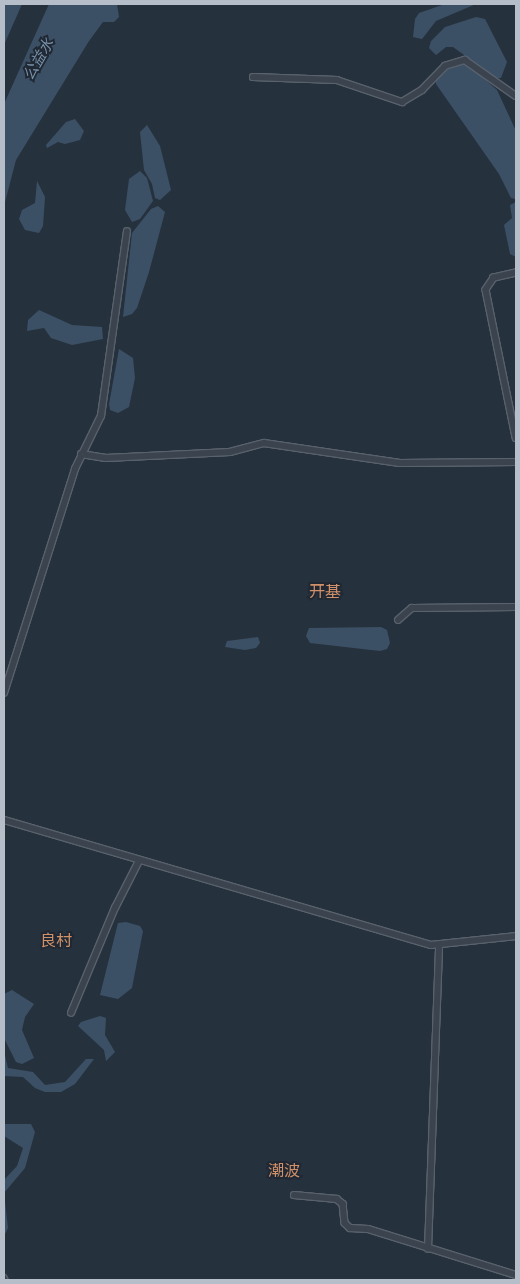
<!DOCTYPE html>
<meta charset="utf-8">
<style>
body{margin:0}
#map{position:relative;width:520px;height:1284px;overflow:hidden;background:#26313e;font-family:"Golos Text","Noto Sans SC",sans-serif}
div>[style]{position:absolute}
.water>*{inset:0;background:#3c5065}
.roads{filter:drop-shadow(1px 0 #58616c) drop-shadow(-1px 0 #58616c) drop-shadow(0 1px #58616c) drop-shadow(0 -1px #58616c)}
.street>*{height:5.5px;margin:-2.75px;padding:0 2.75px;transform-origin:2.75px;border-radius:2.75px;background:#3a434e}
span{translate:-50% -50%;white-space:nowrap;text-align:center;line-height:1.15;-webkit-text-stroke:4px #1f2833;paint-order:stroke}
.water-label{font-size:15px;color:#7891aa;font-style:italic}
.quarter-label{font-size:16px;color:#cf906a}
.frame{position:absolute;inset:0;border:5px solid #b6bec9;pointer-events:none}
</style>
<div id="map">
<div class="water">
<div style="clip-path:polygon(4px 4px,22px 4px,4px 45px)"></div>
<div style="clip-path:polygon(49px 4px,117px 4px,119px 17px,114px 22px,103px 22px,89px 41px,16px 160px,4px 206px,4px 104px)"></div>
<div style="clip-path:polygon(445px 4px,476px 4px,436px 21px,422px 39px,413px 37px,415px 19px,419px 13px)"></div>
<div style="clip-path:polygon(476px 17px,485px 19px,507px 62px,501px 78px,496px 78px,453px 47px,446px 47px,436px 55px,429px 48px,431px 41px,445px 27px)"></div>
<div style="clip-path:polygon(466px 63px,497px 90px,516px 131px,515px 199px,511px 198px,499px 174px,436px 84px,436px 78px,446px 70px)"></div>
<div style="clip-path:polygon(75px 119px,84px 131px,80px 140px,65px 144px,58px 142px,47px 148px,46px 145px,66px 122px)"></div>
<div style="clip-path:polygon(147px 125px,160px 146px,171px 190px,160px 200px,155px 198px,152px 184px,144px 170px,140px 132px)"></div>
<div style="clip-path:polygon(140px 171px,147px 178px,153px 201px,140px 219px,132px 222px,125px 210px,129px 179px)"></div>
<div style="clip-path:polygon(37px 181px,45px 197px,43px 226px,39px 233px,25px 230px,19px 219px,22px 210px,35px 203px)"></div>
<div style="clip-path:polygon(516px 202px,516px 257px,510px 254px,504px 225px,512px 218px,510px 205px)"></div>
<div style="clip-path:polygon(158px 206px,165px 212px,149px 272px,137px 308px,132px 314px,123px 317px,132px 233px,151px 209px)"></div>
<div style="clip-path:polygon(39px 310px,72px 325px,102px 327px,103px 339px,72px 345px,51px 338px,44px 328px,27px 331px,28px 320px)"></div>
<div style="clip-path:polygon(119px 349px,133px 358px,135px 378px,129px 407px,118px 413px,110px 410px,109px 404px)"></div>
<div style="clip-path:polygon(381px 627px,387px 630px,390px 643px,387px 649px,380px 651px,310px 643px,306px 636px,309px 628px)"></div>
<div style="clip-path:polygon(258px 637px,260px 643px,256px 648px,245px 650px,225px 647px,227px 641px)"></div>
<div style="clip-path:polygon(126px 922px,140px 926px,143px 931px,132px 988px,118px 999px,100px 995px,118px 923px)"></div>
<div style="clip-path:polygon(12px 990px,34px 1004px,25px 1017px,22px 1030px,34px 1058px,22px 1064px,16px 1062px,4px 1038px,4px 994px)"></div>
<div style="clip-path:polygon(100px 1016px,106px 1018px,105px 1035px,115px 1052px,106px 1061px,104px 1050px,78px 1026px,81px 1022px)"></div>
<div style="clip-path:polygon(4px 1051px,8px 1068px,33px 1072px,45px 1085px,65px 1082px,86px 1059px,94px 1059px,75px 1084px,61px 1092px,45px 1092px,35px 1088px,23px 1077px,4px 1076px)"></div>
<div style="clip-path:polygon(4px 1124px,31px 1124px,35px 1132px,25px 1168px,4px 1193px,8px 1228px,4px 1236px,4px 1180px,17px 1166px,23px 1148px,4px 1136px)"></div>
</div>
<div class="roads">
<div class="street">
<div style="left:253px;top:77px;width:84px;rotate:2deg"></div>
<div style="left:337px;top:80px;width:69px;rotate:18.7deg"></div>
<div style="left:402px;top:102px;width:23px;rotate:-31deg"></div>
<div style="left:422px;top:90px;width:33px;rotate:-46deg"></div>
<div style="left:445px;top:66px;width:21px;rotate:-17deg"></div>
<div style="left:465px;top:60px;width:62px;rotate:35.2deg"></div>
<div style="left:516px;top:273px;width:23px;rotate:167deg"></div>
<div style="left:494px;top:278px;width:14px;rotate:124deg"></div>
<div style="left:486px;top:290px;width:151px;rotate:78.5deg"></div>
<div style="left:81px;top:454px;width:25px;rotate:9deg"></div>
<div style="left:106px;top:458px;width:124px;rotate:-2.8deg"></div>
<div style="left:230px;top:452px;width:35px;rotate:-15deg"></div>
<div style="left:264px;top:443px;width:137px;rotate:8.4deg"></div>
<div style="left:400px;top:463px;width:116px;rotate:-0.5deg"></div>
<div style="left:398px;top:620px;width:18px;rotate:-41deg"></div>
<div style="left:412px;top:608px;width:104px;rotate:-0.6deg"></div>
<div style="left:4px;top:693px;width:235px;rotate:-72.4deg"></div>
<div style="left:75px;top:469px;width:59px;rotate:-63.9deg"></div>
<div style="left:101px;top:416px;width:186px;rotate:-82deg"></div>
<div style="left:4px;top:820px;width:445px;rotate:16.3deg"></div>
<div style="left:431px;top:945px;width:85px;rotate:-6deg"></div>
<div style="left:71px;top:1013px;width:114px;rotate:-67.3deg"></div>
<div style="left:115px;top:908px;width:53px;rotate:-62.9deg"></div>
<div style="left:294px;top:1195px;width:43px;rotate:5.3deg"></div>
<div style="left:337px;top:1199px;width:8px;rotate:40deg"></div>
<div style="left:343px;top:1204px;width:19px;rotate:84deg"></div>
<div style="left:345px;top:1223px;width:7px;rotate:45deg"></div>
<div style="left:350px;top:1228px;width:18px;rotate:3deg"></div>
<div style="left:368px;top:1229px;width:155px;rotate:17.3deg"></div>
<div style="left:428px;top:1249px;width:303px;rotate:-87.9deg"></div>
<div style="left:4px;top:1278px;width:2px;rotate:63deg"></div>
</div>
</div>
<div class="water-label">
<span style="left:38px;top:59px;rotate:-60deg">公益水</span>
</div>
<div class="quarter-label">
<span style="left:325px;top:591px">开基</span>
<span style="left:56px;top:940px">良村</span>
<span style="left:284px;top:1170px">潮波</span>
</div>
<div class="frame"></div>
</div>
